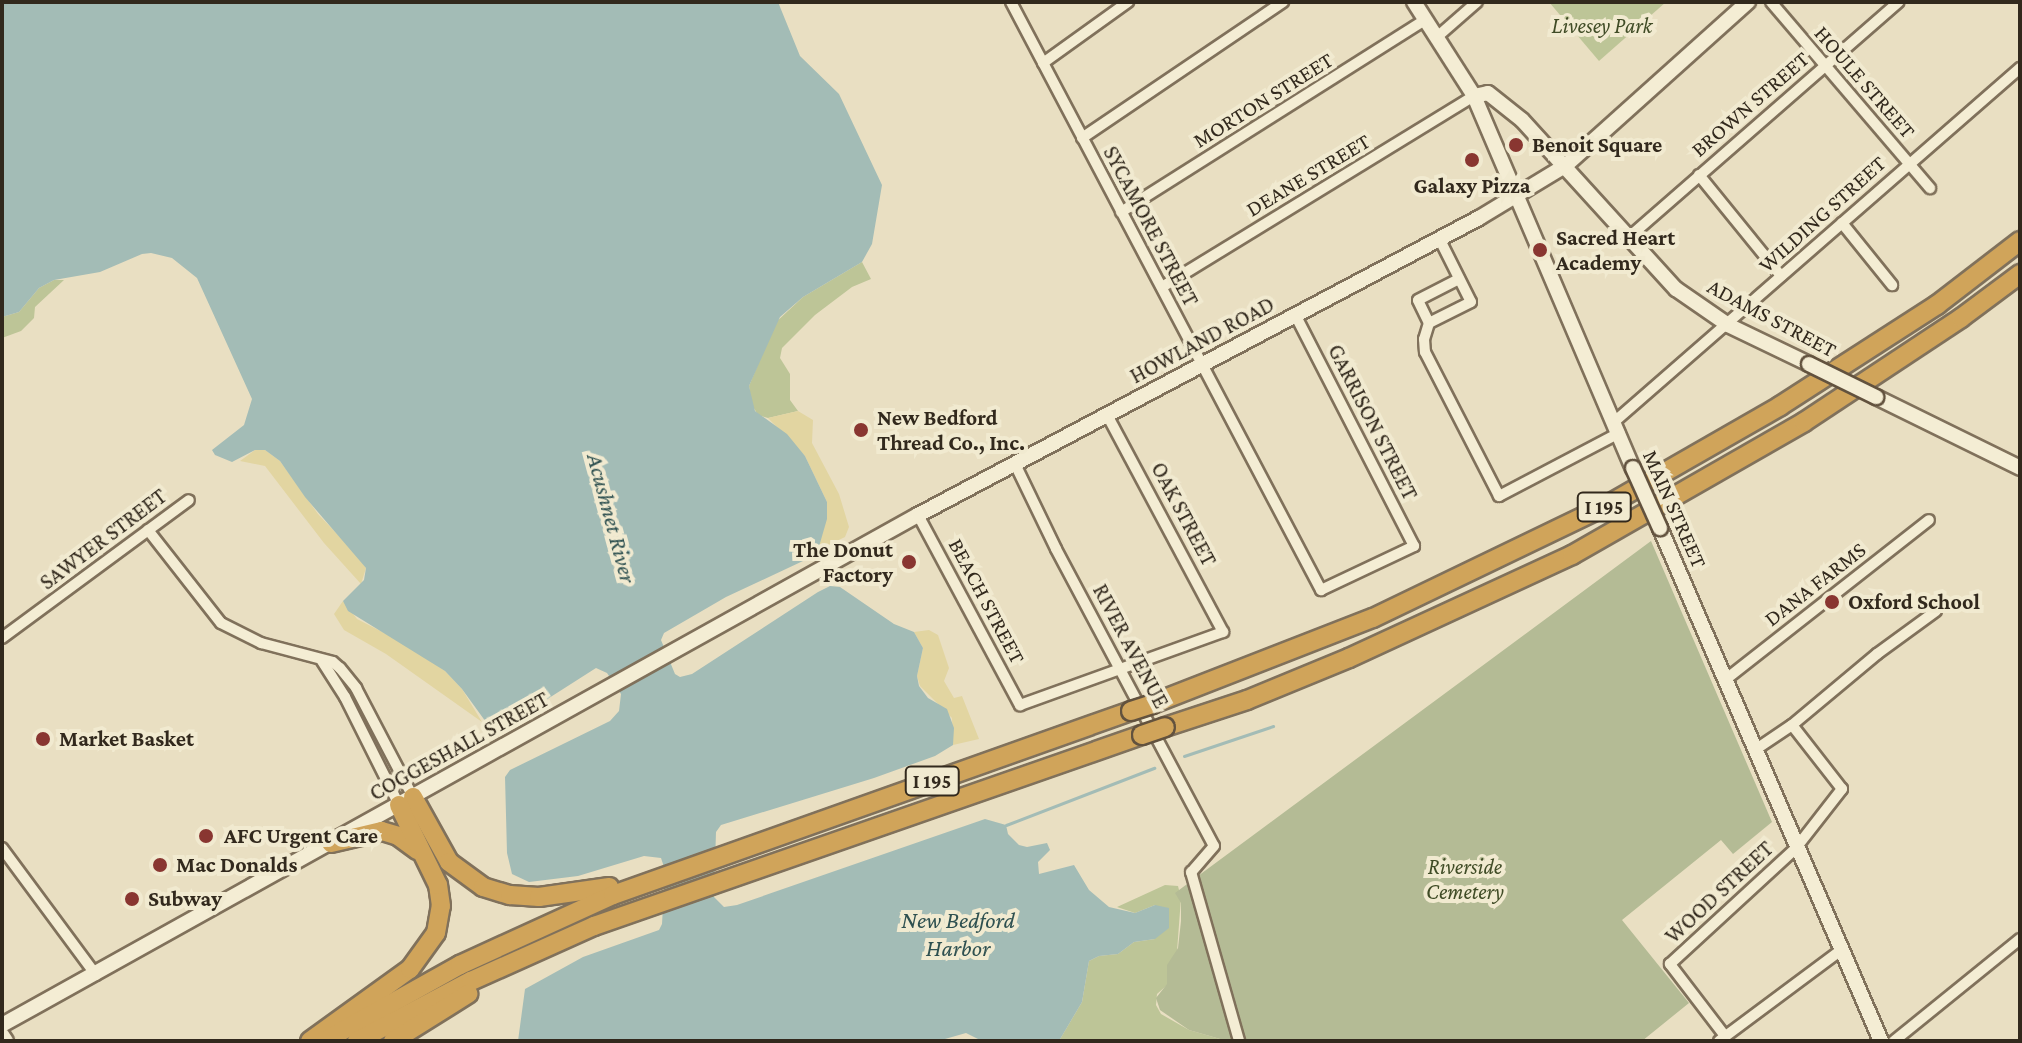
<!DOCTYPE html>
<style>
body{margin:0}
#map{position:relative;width:2022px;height:1043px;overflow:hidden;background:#e9dfc2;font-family:"Crimson Pro",serif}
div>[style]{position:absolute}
.green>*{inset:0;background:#bdc597}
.sand>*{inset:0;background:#e2d5a1}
.cemetery>*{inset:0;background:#b4bb95}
.water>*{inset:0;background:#a3bcb6}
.stream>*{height:3px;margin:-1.5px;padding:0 1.5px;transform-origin:1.5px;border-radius:1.5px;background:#a3bcb6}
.roads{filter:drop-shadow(2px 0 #80715b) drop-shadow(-2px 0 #80715b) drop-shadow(0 2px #80715b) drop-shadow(0 -2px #80715b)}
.street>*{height:10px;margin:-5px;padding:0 5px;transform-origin:5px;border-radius:5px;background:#f4edd4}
.secondary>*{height:14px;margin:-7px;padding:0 7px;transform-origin:7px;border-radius:7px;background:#f4edd4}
.highway>*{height:18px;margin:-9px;padding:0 9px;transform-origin:9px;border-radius:9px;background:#d0a45a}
.bridges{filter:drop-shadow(2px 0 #62523e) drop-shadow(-2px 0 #62523e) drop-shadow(0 2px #62523e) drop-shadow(0 -2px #62523e)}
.secondary-bridge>*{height:14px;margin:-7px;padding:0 7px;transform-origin:7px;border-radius:7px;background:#f4edd4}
.highway-bridge>*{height:18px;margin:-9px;padding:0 9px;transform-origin:9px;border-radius:9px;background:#d0a45a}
.dots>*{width:22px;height:22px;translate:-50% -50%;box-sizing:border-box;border:4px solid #f1ead0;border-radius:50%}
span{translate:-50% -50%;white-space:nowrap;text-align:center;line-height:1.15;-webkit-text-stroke:8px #f1ead0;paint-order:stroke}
.shield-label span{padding:2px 6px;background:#f1ead0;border:2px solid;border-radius:6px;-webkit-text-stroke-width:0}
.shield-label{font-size:20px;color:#32291d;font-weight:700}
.park-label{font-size:22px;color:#404c26;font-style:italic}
.street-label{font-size:22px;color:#32291d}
.poi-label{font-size:22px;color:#32291d;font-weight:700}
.left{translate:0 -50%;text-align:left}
.right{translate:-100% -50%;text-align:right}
.water-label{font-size:24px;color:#2e5050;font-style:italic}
.frame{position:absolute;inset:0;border:4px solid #32291d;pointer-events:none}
</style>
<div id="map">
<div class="green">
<div style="clip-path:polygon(1549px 2px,1666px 2px,1599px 61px)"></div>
<div style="clip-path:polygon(862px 262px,871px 279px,852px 287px,815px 315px,782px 348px,780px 358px,790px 374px,790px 400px,798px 411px,768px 418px,758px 415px,752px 405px,749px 386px,775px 323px,803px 297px)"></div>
<div style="clip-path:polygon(54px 280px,64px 280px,35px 307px,34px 318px,21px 331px,2px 338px,2px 317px,19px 312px,39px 288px)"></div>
<div style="clip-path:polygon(1165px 885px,1178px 886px,1181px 898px,1175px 978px,1157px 994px,1156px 1005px,1161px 1014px,1189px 1030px,1227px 1041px,1059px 1041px,1082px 1002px,1089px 961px,1099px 956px,1118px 954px,1134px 942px,1155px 939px,1155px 905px,1135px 913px,1117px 907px)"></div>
</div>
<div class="sand">
<div style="clip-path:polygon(798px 411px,813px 420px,812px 443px,839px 494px,849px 527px,845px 537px,818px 550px,827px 502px,805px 456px,768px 418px)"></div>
<div style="clip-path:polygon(255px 450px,265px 450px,280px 461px,318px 514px,358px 556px,366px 568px,361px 584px,324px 543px,265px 466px,240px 461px)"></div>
<div style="clip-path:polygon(343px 601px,357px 619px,404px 643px,445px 671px,462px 689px,482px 722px,386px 654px,344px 630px,334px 614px)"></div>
<div style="clip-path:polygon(929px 630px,938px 635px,949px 668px,944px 681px,954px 698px,962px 696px,979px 739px,953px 745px,952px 718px,920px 686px,917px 676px,923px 648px,914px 632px)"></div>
</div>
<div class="cemetery">
<div style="clip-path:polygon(1651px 541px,1772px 822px,1733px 854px,1721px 840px,1622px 920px,1689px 1003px,1642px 1041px,1227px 1041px,1189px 1030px,1160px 1010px,1156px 998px,1167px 984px,1167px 965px,1178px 948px,1181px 921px,1181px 903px,1175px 893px)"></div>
</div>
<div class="water">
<div style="clip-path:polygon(2px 2px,778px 2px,800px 56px,839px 94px,882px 185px,872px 244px,862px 262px,803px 297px,780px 317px,749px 386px,755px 411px,787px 434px,805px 456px,827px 502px,827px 519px,818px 550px,803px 561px,726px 597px,664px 633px,661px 640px,675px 674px,680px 677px,692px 674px,818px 592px,830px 586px,840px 587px,894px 624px,914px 632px,923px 648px,917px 676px,919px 686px,928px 698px,947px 709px,954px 728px,953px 745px,935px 756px,874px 778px,721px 825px,716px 832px,714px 897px,724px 907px,737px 905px,985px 819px,1006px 825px,1008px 834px,1019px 845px,1027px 847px,1047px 843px,1050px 850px,1038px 862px,1039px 874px,1074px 865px,1089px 890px,1109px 907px,1135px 913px,1155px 905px,1169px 908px,1169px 928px,1155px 939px,1134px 942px,1118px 954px,1099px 956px,1089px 961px,1082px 1002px,1059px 1041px,982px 1041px,966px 1033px,938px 1041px,518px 1041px,525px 989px,583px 957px,659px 930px,662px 924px,665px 870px,661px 858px,644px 856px,578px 876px,529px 882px,512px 874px,507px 853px,505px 777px,510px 770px,610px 721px,619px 711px,621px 694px,607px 673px,596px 668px,513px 721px,491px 729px,462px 689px,445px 671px,348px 611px,343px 601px,364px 580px,366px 568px,305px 497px,280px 461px,265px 450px,255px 450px,232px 462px,215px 455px,212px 450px,244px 425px,252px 399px,197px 278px,172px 258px,151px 253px,142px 254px,100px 272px,54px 280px,39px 288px,19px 312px,2px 317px)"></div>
</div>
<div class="stream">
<div style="left:1184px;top:756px;width:94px;rotate:-18.6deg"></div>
<div style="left:1006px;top:825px;width:159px;rotate:-21.1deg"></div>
</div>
<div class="roads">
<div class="street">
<div style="left:1011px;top:2px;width:665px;rotate:62.2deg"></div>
<div style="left:1321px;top:590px;width:103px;rotate:-25.3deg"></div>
<div style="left:1414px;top:546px;width:259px;rotate:-117.2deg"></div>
<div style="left:1771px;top:2px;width:245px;rotate:49.5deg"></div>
<div style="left:1437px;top:37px;width:53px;rotate:-41.2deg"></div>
<div style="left:1043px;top:63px;width:105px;rotate:-35.7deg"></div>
<div style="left:1082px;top:138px;width:243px;rotate:-34.1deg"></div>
<div style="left:1699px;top:175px;width:130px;rotate:50.9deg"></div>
<div style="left:1121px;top:212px;width:360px;rotate:-32.3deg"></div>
<div style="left:1842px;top:223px;width:80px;rotate:51.1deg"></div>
<div style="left:1628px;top:238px;width:359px;rotate:-41.1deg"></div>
<div style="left:1440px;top:240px;width:69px;rotate:63.4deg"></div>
<div style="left:1471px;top:302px;width:47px;rotate:153.4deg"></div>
<div style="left:1429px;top:323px;width:17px;rotate:107deg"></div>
<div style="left:1424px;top:339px;width:13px;rotate:86deg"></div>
<div style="left:1425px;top:352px;width:162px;rotate:62.8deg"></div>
<div style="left:1499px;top:496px;width:136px;rotate:-27.7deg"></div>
<div style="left:1162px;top:287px;width:366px;rotate:-31.5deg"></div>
<div style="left:1429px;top:323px;width:25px;rotate:-116deg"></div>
<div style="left:1418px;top:300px;width:46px;rotate:-27.1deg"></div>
<div style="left:1614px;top:422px;width:539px;rotate:-41.09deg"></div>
<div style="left:1015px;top:464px;width:94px;rotate:64.2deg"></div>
<div style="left:1056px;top:549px;width:336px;rotate:62deg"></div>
<div style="left:1214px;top:846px;width:35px;rotate:131deg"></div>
<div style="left:1191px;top:872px;width:176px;rotate:74.1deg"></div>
<div style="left:918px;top:515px;width:216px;rotate:61.8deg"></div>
<div style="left:1020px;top:705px;width:216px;rotate:-19.8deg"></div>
<div style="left:1223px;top:632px;width:246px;rotate:-118.1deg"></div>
<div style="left:148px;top:530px;width:118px;rotate:51.9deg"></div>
<div style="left:221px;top:623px;width:45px;rotate:26.6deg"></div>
<div style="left:261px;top:643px;width:74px;rotate:14.8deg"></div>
<div style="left:333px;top:662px;width:9px;rotate:41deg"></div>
<div style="left:340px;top:668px;width:26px;rotate:51deg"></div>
<div style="left:356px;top:688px;width:123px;rotate:62.4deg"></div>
<div style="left:2px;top:638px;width:232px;rotate:-36.4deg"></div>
<div style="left:322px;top:661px;width:43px;rotate:57.4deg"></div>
<div style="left:345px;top:697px;width:121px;rotate:63.4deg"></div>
<div style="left:1725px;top:680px;width:259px;rotate:-38.1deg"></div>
<div style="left:1792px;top:725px;width:111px;rotate:-39.9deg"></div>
<div style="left:1877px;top:654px;width:73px;rotate:-36.1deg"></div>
<div style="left:2px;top:848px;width:158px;rotate:53.5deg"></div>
<div style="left:1725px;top:1036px;width:91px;rotate:-127.4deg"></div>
<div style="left:1670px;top:964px;width:171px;rotate:-42.6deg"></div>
<div style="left:1796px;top:848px;width:75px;rotate:-52.1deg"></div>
<div style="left:1842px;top:789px;width:81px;rotate:-128deg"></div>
<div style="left:1792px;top:725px;width:45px;rotate:146deg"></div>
<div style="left:1719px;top:1041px;width:152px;rotate:-36.7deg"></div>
<div style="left:1894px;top:1041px;width:162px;rotate:-39deg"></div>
</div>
<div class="secondary">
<div style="left:1414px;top:2px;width:112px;rotate:57.4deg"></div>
<div style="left:1474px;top:96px;width:405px;rotate:66.9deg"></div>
<div style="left:1474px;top:96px;width:14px;rotate:-12deg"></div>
<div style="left:1488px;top:93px;width:43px;rotate:38.5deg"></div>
<div style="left:1522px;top:120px;width:229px;rotate:47.7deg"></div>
<div style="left:1676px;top:289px;width:63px;rotate:34.7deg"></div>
<div style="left:1728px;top:325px;width:90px;rotate:25.7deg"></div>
<div style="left:1876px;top:397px;width:161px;rotate:26.2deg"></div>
<div style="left:1660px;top:528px;width:559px;rotate:66.69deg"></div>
<div style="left:2px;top:1025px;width:1048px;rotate:-29.11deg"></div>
<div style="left:918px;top:515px;width:635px;rotate:-27.9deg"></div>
<div style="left:1479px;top:218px;width:100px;rotate:-31.2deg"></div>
<div style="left:1565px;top:166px;width:246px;rotate:-41.9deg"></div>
<div style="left:2px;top:1035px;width:7px;rotate:56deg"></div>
</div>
<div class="highway">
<div style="left:1152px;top:704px;width:237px;rotate:-21.3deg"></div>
<div style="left:1373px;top:618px;width:256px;rotate:-25.7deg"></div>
<div style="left:1604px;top:507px;width:203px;rotate:-29.8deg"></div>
<div style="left:1780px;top:406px;width:187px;rotate:-32.8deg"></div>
<div style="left:1937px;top:305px;width:105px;rotate:-37.6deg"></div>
<div style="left:1165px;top:727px;width:86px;rotate:-18.2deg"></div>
<div style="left:1247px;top:700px;width:110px;rotate:-22.4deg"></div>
<div style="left:1349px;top:658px;width:246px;rotate:-24.8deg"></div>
<div style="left:1572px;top:555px;width:267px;rotate:-29.8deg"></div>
<div style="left:1804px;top:422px;width:188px;rotate:-33.5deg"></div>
<div style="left:1961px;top:318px;width:74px;rotate:-36.7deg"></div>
<div style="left:413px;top:797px;width:74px;rotate:61deg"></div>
<div style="left:449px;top:862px;width:42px;rotate:36.3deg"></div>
<div style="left:483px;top:887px;width:28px;rotate:17deg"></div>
<div style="left:510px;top:895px;width:29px;rotate:4deg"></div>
<div style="left:539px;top:897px;width:71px;rotate:-8.1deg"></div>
<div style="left:331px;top:843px;width:52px;rotate:-13.2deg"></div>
<div style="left:382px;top:831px;width:17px;rotate:17deg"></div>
<div style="left:398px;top:836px;width:24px;rotate:36deg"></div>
<div style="left:310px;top:1041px;width:123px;rotate:-35.8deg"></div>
<div style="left:410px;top:969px;width:44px;rotate:-54.2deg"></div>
<div style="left:436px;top:933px;width:27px;rotate:-80deg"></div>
<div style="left:441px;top:906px;width:21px;rotate:-98deg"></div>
<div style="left:438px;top:885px;width:89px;rotate:-116deg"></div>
<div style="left:324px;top:1041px;width:156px;rotate:-29.2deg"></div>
<div style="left:460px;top:965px;width:168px;rotate:-24.6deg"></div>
<div style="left:613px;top:895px;width:550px;rotate:-19.56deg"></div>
<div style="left:357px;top:1041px;width:129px;rotate:-27.8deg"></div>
<div style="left:471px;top:981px;width:135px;rotate:-24.1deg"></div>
<div style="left:594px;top:926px;width:580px;rotate:-19.22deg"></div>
<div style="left:393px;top:1041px;width:89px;rotate:-32.1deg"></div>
</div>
</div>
<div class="bridges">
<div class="secondary-bridge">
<div style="left:1809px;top:364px;width:75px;rotate:26.2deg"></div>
<div style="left:1633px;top:468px;width:66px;rotate:65.8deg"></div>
</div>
<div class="highway-bridge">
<div style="left:1131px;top:711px;width:22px;rotate:-18deg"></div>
<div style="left:1142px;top:735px;width:24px;rotate:-19deg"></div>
</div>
</div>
<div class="dots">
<div style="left:1516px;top:145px;background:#893631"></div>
<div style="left:1472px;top:160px;background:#893631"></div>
<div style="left:1540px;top:250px;background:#893631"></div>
<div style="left:861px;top:430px;background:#893631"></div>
<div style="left:909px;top:562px;background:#893631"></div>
<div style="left:1832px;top:602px;background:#893631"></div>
<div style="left:43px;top:739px;background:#893631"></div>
<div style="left:206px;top:836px;background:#893631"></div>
<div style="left:160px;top:865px;background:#893631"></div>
<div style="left:132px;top:899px;background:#893631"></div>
</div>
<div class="shield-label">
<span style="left:1604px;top:507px">I 195</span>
<span style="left:932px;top:781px">I 195</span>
</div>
<div class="park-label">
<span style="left:1602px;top:26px">Livesey Park</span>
<span style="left:1465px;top:879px">Riverside<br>Cemetery</span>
</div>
<div class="street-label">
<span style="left:1865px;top:82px;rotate:49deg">HOULE STREET</span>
<span style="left:1263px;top:100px;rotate:-32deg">MORTON STREET</span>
<span style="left:1750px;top:104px;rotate:-41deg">BROWN STREET</span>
<span style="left:1308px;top:175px;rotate:-31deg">DEANE STREET</span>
<span style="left:1822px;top:214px;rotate:-42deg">WILDING STREET</span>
<span style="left:1151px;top:226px;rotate:62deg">SYCAMORE STREET</span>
<span style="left:1772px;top:318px;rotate:28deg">ADAMS STREET</span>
<span style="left:1202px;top:340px;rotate:-28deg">HOWLAND ROAD</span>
<span style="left:1373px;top:422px;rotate:63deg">GARRISON STREET</span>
<span style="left:1675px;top:509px;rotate:66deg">MAIN STREET</span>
<span style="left:1184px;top:514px;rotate:62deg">OAK STREET</span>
<span style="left:103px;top:539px;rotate:-37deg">SAWYER STREET</span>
<span style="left:1815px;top:584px;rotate:-38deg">DANA FARMS</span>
<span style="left:987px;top:601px;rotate:62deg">BEACH STREET</span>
<span style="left:1131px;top:646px;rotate:62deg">RIVER AVENUE</span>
<span style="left:459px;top:746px;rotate:-29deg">COGGESHALL STREET</span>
<span style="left:1719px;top:892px;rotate:-43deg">WOOD STREET</span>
</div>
<div class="poi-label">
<span class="left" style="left:1532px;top:145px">Benoit Square</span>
<span style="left:1472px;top:186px">Galaxy Pizza</span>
<span class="left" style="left:1556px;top:250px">Sacred Heart<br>Academy</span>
<span class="left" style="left:877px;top:430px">New Bedford<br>Thread Co., Inc.</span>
<span class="right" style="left:893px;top:562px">The Donut<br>Factory</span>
<span class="left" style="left:1848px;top:602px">Oxford School</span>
<span class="left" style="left:59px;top:739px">Market Basket</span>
<span class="left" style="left:224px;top:836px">AFC Urgent Care</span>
<span class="left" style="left:176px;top:865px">Mac Donalds</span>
<span class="left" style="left:148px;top:899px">Subway</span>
</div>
<div class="water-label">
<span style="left:612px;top:518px;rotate:75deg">Acushnet River</span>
<span style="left:958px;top:934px">New Bedford<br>Harbor</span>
</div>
<div class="frame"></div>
</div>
